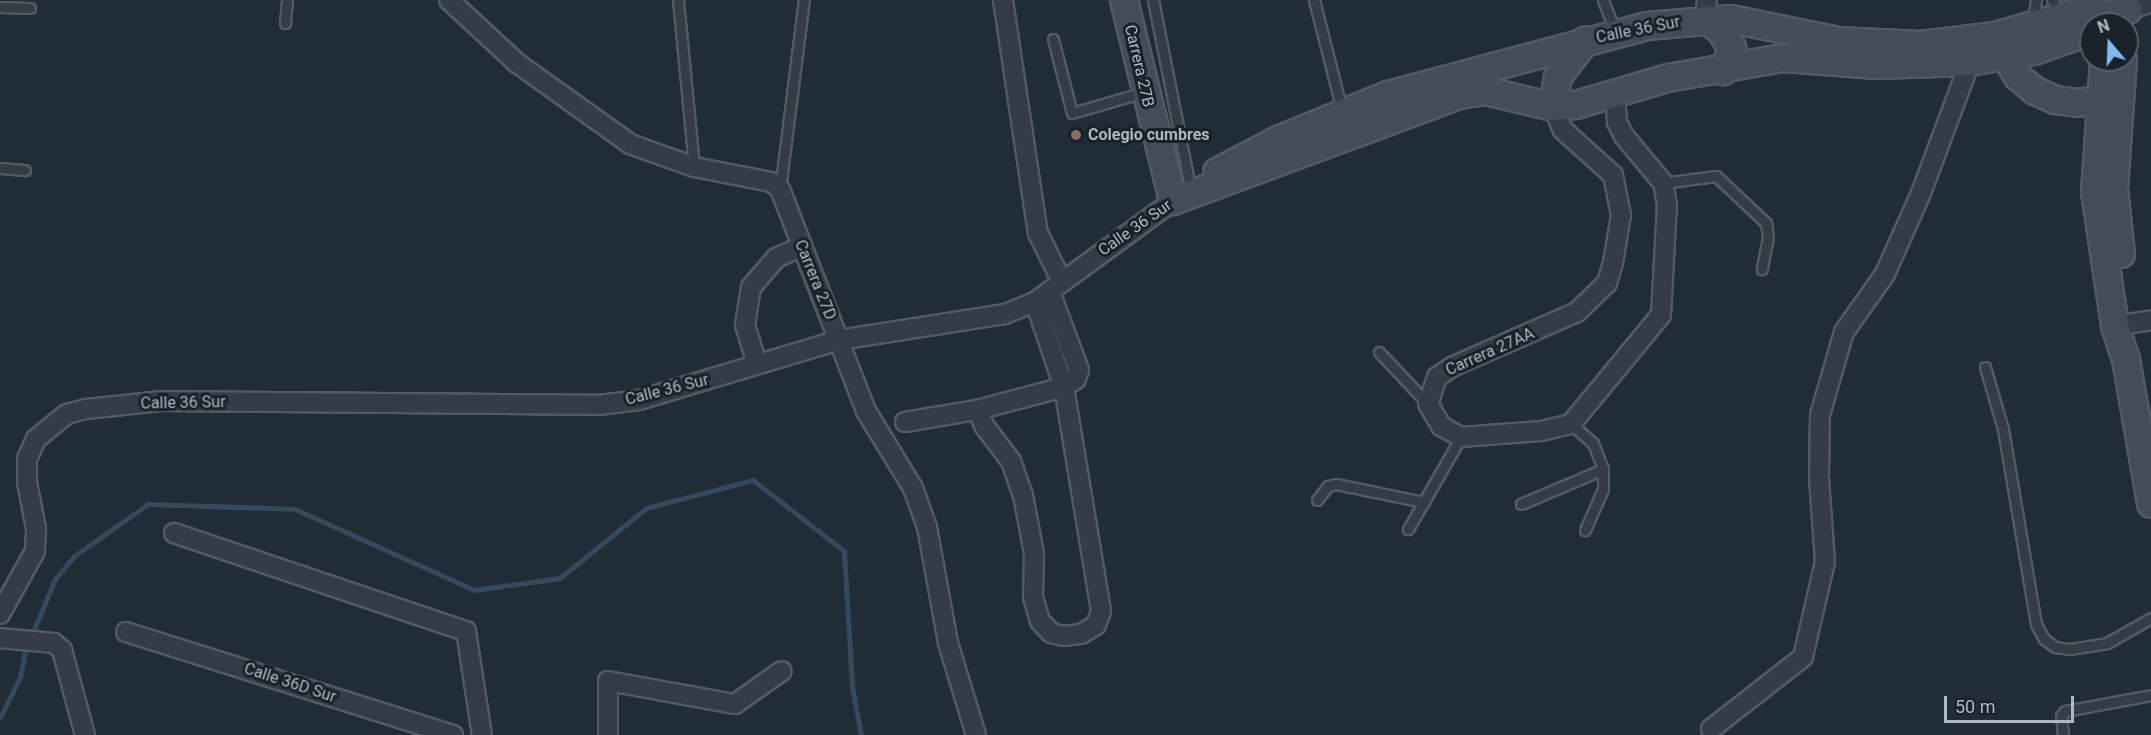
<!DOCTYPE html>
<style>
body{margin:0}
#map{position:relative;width:2151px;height:735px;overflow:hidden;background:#202c36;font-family:Roboto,sans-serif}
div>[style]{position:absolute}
.stream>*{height:5px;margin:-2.5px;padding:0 2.5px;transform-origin:2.5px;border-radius:2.5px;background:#34495d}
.roads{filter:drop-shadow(2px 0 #515b64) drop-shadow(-2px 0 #515b64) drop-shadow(0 2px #515b64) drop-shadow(0 -2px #515b64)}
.lane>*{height:9px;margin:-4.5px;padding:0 4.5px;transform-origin:4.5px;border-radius:4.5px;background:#343d47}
.street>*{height:18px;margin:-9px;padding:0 9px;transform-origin:9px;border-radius:9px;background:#343d47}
.secondary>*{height:26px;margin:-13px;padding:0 13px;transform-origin:13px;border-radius:13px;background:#424d59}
.dots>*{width:16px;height:16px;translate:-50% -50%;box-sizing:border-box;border:3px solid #19222b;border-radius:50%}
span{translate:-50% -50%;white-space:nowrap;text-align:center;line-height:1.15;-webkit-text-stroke:6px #19222b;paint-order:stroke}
.street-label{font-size:16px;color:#aeb8c3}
.poi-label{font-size:16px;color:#aeb8c3;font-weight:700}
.left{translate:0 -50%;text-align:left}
.north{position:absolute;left:2079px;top:12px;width:60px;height:60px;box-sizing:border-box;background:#19222b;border:2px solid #555e68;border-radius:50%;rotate:341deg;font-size:16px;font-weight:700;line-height:24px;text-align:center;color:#aeb8c3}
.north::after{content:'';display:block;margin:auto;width:21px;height:27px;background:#82baf4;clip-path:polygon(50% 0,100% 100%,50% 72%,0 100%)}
.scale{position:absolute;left:1944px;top:696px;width:130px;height:27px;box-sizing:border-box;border:3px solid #aeb8c3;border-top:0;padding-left:8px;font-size:18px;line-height:21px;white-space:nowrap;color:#aeb8c3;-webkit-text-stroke:4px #19222b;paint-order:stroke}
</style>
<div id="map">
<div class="stream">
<div style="left:0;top:718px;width:46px;rotate:-64deg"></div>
<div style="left:20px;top:677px;width:26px;rotate:-79deg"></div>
<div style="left:25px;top:651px;width:78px;rotate:-67.4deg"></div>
<div style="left:55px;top:579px;width:30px;rotate:-50deg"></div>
<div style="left:74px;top:556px;width:90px;rotate:-35.1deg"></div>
<div style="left:148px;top:504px;width:147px;rotate:1.9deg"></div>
<div style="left:295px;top:509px;width:196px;rotate:24.3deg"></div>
<div style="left:474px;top:590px;width:87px;rotate:-7.9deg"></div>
<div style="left:560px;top:578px;width:111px;rotate:-39.1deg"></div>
<div style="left:646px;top:508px;width:111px;rotate:-14.7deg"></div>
<div style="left:753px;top:480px;width:115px;rotate:38deg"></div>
<div style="left:844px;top:551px;width:135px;rotate:86.6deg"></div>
<div style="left:852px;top:686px;width:50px;rotate:79.6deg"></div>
</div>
<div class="roads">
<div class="lane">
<div style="left:678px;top:0;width:168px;rotate:84.5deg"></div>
<div style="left:1153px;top:0;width:196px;rotate:78.8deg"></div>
<div style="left:1314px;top:0;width:114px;rotate:75.8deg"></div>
<div style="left:1603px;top:0;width:34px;rotate:69deg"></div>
<div style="left:2052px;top:0;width:18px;rotate:61deg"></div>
<div style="left:0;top:7px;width:30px;rotate:2deg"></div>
<div style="left:2033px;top:21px;width:21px;rotate:-82deg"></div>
<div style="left:285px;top:23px;width:23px;rotate:-85deg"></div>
<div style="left:1053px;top:39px;width:76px;rotate:75.6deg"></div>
<div style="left:1072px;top:113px;width:75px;rotate:-16.3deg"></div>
<div style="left:0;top:168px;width:25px;rotate:5deg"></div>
<div style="left:1663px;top:183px;width:53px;rotate:-7.5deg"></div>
<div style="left:1716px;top:176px;width:69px;rotate:43.2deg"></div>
<div style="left:1766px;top:223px;width:14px;rotate:82deg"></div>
<div style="left:1768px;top:237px;width:33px;rotate:101deg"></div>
<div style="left:780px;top:189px;width:191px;rotate:-82.8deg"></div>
<div style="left:1379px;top:352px;width:71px;rotate:46.7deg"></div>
<div style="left:1985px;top:367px;width:65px;rotate:73.8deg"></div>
<div style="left:2003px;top:429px;width:198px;rotate:80.4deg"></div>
<div style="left:2036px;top:624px;width:17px;rotate:62deg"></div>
<div style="left:2044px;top:639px;width:14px;rotate:36deg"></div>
<div style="left:2055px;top:647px;width:15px;rotate:8deg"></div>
<div style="left:2070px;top:649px;width:37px;rotate:-9deg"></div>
<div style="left:2107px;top:643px;width:51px;rotate:-29.6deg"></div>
<div style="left:1571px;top:424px;width:29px;rotate:41deg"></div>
<div style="left:1593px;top:443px;width:28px;rotate:69deg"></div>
<div style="left:1603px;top:469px;width:20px;rotate:90deg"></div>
<div style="left:1603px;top:489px;width:45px;rotate:113.7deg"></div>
<div style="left:1317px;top:500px;width:18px;rotate:-52deg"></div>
<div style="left:1328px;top:486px;width:8px;rotate:-14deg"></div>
<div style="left:1336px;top:484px;width:90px;rotate:11.6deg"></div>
<div style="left:1521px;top:504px;width:89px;rotate:-23.1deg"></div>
<div style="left:1408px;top:529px;width:106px;rotate:-60.1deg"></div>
<div style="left:2063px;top:735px;width:19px;rotate:-96deg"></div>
<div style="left:2061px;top:716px;width:6px;rotate:-51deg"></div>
<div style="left:2065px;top:711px;width:87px;rotate:-10.5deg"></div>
</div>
<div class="street">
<div style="left:449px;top:0;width:93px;rotate:42.8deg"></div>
<div style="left:517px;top:63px;width:139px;rotate:35.6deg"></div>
<div style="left:630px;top:144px;width:68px;rotate:19.8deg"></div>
<div style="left:694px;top:167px;width:78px;rotate:11deg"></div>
<div style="left:771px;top:182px;width:11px;rotate:38deg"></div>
<div style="left:780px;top:189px;width:238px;rotate:68.8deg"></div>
<div style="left:866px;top:411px;width:90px;rotate:58.6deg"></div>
<div style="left:913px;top:488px;width:41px;rotate:70.3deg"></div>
<div style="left:927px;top:527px;width:118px;rotate:79.7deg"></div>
<div style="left:948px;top:643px;width:96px;rotate:73.1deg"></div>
<div style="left:1003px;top:0;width:236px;rotate:81.5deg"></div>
<div style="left:1038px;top:233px;width:55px;rotate:63.9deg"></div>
<div style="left:2128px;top:10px;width:24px;rotate:-19deg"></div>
<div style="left:1705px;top:19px;width:19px;rotate:-84deg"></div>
<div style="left:1553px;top:107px;width:25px;rotate:67deg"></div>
<div style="left:1563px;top:130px;width:67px;rotate:42deg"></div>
<div style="left:1613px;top:175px;width:41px;rotate:78.7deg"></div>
<div style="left:1621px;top:215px;width:49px;rotate:99.5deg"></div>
<div style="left:1613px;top:263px;width:21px;rotate:107deg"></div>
<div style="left:1607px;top:283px;width:42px;rotate:136deg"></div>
<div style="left:1577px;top:312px;width:137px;rotate:156.3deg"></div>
<div style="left:1452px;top:367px;width:18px;rotate:146deg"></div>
<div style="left:1437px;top:377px;width:28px;rotate:108deg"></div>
<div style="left:1428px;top:404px;width:26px;rotate:59deg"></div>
<div style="left:1441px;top:426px;width:23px;rotate:29deg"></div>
<div style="left:1461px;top:437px;width:80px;rotate:-4.3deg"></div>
<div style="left:1541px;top:431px;width:31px;rotate:-13deg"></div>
<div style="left:1571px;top:424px;width:141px;rotate:-50.5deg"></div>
<div style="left:1661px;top:315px;width:110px;rotate:-86.9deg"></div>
<div style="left:1667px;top:205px;width:22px;rotate:-100deg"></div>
<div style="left:1663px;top:183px;width:61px;rotate:-129.7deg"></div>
<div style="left:1624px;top:136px;width:16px;rotate:-117deg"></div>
<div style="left:1617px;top:122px;width:29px;rotate:-94deg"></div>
<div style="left:2115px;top:326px;width:36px;rotate:-9deg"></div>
<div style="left:757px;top:364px;width:41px;rotate:-107.1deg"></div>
<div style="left:745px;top:325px;width:38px;rotate:-81deg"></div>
<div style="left:751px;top:287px;width:38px;rotate:-49deg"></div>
<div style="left:776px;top:258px;width:27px;rotate:-24deg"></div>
<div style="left:977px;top:410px;width:19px;rotate:65deg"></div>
<div style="left:985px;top:427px;width:43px;rotate:52.6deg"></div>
<div style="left:1011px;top:461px;width:36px;rotate:71deg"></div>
<div style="left:1023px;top:495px;width:60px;rotate:79.4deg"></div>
<div style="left:1034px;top:554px;width:43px;rotate:91.3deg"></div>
<div style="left:1033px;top:597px;width:25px;rotate:74deg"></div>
<div style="left:1040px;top:621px;width:16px;rotate:47deg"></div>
<div style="left:1051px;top:633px;width:13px;rotate:13deg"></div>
<div style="left:1064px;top:636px;width:17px;rotate:-7deg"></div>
<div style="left:1081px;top:634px;width:17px;rotate:-31deg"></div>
<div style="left:1096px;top:625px;width:15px;rotate:-70deg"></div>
<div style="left:1101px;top:611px;width:227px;rotate:-99.4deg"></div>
<div style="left:1064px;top:387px;width:90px;rotate:-108.8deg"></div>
<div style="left:905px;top:422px;width:73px;rotate:-9.5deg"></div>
<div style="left:977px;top:410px;width:90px;rotate:-14.8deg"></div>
<div style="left:1064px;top:387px;width:14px;rotate:-34deg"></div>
<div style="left:1076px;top:379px;width:9px;rotate:-72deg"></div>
<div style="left:1079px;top:370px;width:83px;rotate:-110.4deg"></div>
<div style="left:174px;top:533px;width:308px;rotate:18.6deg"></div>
<div style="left:466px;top:631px;width:105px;rotate:81.3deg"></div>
<div style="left:0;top:614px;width:72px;rotate:-60.9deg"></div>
<div style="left:35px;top:551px;width:22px;rotate:-87deg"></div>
<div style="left:36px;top:529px;width:48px;rotate:-100.8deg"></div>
<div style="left:27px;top:482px;width:23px;rotate:-90deg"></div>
<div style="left:27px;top:459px;width:22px;rotate:-66deg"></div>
<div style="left:36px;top:439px;width:40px;rotate:-39deg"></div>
<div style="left:67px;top:414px;width:20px;rotate:-15deg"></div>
<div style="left:86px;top:409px;width:76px;rotate:-6deg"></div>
<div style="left:162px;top:401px;width:437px;rotate:0.5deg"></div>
<div style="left:599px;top:405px;width:40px;rotate:-7.1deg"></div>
<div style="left:639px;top:400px;width:209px;rotate:-16.7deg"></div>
<div style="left:839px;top:340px;width:168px;rotate:-8.9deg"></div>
<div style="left:1005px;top:314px;width:32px;rotate:-22deg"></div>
<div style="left:1035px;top:302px;width:171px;rotate:-36.2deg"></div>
<div style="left:126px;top:632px;width:343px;rotate:17.5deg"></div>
<div style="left:0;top:638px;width:54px;rotate:5.3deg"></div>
<div style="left:54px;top:643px;width:11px;rotate:41deg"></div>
<div style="left:62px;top:650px;width:88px;rotate:74.9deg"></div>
<div style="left:1711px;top:729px;width:117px;rotate:-38deg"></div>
<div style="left:1803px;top:657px;width:98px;rotate:-77deg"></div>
<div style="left:1825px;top:562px;width:84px;rotate:-94.1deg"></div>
<div style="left:1819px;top:478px;width:63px;rotate:-89.1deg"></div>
<div style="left:1820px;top:415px;width:86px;rotate:-73.9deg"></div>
<div style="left:1844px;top:332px;width:71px;rotate:-54.7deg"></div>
<div style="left:1885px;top:274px;width:89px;rotate:-66deg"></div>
<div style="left:1921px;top:193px;width:140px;rotate:-69.5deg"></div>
<div style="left:608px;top:735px;width:54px;rotate:-90deg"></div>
<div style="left:608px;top:681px;width:129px;rotate:10.3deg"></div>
<div style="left:735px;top:704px;width:57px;rotate:-35.1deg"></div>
</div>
<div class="secondary">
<div style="left:1124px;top:0;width:207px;rotate:76.3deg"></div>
<div style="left:1173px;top:201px;width:306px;rotate:-20.3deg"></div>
<div style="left:1460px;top:95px;width:26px;rotate:-9deg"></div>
<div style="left:1486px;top:91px;width:69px;rotate:13.4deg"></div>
<div style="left:1553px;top:107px;width:23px;rotate:-5deg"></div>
<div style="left:1576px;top:105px;width:96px;rotate:-16.4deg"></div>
<div style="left:1668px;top:78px;width:117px;rotate:-9.9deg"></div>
<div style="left:1783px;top:58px;width:93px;rotate:4.3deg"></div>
<div style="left:1876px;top:65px;width:94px;rotate:-1.8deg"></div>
<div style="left:1970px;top:62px;width:65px;rotate:-9.8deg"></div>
<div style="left:2034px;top:51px;width:60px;rotate:-19.3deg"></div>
<div style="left:1705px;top:19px;width:19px;rotate:36deg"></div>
<div style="left:1720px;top:30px;width:22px;rotate:56deg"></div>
<div style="left:1732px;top:48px;width:25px;rotate:111deg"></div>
<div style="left:2006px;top:57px;width:23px;rotate:59deg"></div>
<div style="left:2018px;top:77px;width:22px;rotate:39deg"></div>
<div style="left:2035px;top:91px;width:22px;rotate:24deg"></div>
<div style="left:2055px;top:100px;width:23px;rotate:7deg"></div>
<div style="left:2078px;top:103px;width:22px;rotate:-10deg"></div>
<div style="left:2104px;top:60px;width:132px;rotate:93.9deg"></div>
<div style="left:2095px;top:192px;width:135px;rotate:81.5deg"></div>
<div style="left:2115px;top:326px;width:35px;rotate:72deg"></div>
<div style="left:2126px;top:359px;width:147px;rotate:80.2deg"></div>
<div style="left:1553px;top:107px;width:30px;rotate:-81deg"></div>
<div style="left:1558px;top:77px;width:46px;rotate:-52.9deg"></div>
<div style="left:1217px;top:172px;width:71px;rotate:-27.6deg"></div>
<div style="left:1280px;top:139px;width:117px;rotate:-22.2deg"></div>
<div style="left:1388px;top:95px;width:268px;rotate:-14.9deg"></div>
<div style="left:1647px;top:26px;width:84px;rotate:-4.8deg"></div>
<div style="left:1731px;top:19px;width:110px;rotate:11.5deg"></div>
<div style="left:1839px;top:41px;width:82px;rotate:2.8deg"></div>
<div style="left:1921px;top:45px;width:75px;rotate:-6.9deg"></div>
<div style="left:1995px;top:36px;width:97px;rotate:-16.2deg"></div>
<div style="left:2088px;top:9px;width:21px;rotate:17deg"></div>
<div style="left:2108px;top:15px;width:21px;rotate:-14deg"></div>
<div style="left:2121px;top:254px;width:65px;rotate:-96.1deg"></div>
<div style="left:2114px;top:189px;width:129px;rotate:-86deg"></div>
</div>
</div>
<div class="dots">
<div style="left:1076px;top:135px;background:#8d6e63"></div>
</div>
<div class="street-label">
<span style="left:1638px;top:30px;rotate:-11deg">Calle 36 Sur</span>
<span style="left:1139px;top:66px;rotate:77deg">Carrera 27B</span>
<span style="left:1135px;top:228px;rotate:-35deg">Calle 36 Sur</span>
<span style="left:815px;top:280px;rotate:68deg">Carrera 27D</span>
<span style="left:1490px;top:352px;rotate:-24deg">Carrera 27AA</span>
<span style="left:667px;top:390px;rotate:-14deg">Calle 36 Sur</span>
<span style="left:183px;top:403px;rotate:-1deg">Calle 36 Sur</span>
<span style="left:290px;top:683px;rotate:18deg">Calle 36D Sur</span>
</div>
<div class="poi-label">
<span class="left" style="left:1088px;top:135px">Colegio cumbres</span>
</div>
<div class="north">N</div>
<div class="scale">50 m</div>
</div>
